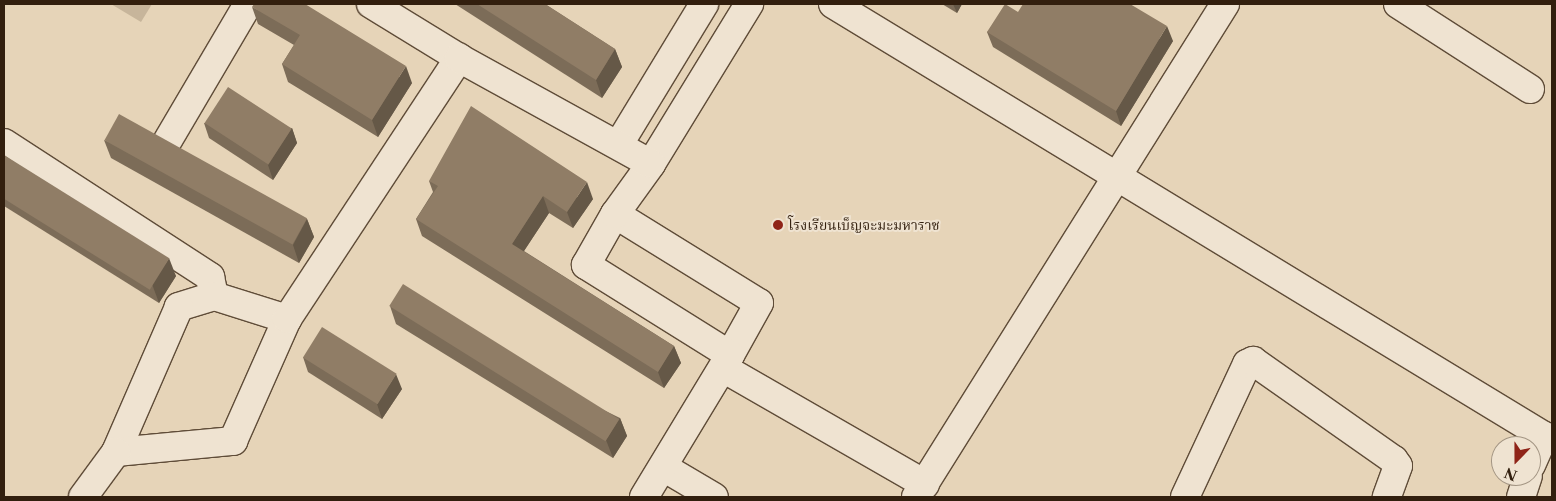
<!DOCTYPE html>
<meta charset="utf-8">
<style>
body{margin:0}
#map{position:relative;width:1556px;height:501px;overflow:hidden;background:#e6d4b8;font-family:"Libre Caslon Text","Noto Serif Thai",serif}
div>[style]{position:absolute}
.green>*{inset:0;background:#c7b59b}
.roads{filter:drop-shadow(1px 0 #5f4c38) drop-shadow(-1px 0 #5f4c38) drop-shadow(0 1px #5f4c38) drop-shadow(0 -1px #5f4c38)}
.minor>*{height:28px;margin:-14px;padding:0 14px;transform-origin:14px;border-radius:14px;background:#efe3d1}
.wall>*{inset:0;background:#7c6c58}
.shaded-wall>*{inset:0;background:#655847}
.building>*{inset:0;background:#907d66;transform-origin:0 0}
.dots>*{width:14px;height:14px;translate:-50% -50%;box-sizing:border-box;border:2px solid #efe3d1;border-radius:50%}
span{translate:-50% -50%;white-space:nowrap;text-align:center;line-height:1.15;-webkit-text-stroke:4px #efe3d1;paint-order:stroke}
.poi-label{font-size:14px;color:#321f0e}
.left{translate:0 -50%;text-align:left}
.frame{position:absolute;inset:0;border:5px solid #321f0e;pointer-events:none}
.north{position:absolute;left:1491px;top:436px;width:50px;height:50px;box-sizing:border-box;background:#efe3d1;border:1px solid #a39583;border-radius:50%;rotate:202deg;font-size:14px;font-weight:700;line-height:20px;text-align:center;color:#321f0e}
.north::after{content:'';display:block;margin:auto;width:18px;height:22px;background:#8f2418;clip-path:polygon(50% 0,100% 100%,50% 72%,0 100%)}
</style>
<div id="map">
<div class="green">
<div style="clip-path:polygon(111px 4px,152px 4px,141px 22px)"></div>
</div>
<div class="roads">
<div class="minor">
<div style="left:371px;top:4px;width:103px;rotate:31.5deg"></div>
<div style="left:833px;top:4px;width:841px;rotate:31.29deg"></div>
<div style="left:1398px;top:4px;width:157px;rotate:32.8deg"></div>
<div style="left:168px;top:140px;width:158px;rotate:-59.5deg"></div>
<div style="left:4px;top:143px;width:246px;rotate:33deg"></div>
<div style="left:210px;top:277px;width:19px;rotate:78deg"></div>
<div style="left:214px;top:296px;width:77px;rotate:17.5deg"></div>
<div style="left:619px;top:144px;width:164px;rotate:-58.7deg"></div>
<div style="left:615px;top:214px;width:169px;rotate:31.7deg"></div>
<div style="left:759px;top:303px;width:60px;rotate:119.1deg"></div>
<div style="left:730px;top:355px;width:170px;rotate:-148deg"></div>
<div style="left:586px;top:265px;width:59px;rotate:-60.4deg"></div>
<div style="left:615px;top:214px;width:62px;rotate:-54.2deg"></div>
<div style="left:651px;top:164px;width:188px;rotate:-58.5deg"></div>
<div style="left:214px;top:296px;width:37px;rotate:163deg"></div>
<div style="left:179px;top:307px;width:158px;rotate:113.5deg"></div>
<div style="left:116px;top:452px;width:118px;rotate:-5.4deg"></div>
<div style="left:233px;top:441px;width:133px;rotate:-66.1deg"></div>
<div style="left:287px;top:319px;width:313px;rotate:-56.6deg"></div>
<div style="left:459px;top:58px;width:219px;rotate:28.9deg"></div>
<div style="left:723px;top:368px;width:233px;rotate:29.9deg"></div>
<div style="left:1531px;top:465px;width:32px;rotate:-66deg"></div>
<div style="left:663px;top:467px;width:59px;rotate:30.5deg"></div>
<div style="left:83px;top:497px;width:56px;rotate:-53.7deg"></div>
<div style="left:644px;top:497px;width:166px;rotate:-58.8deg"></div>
<div style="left:916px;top:497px;width:582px;rotate:-57.92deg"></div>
<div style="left:1185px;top:497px;width:147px;rotate:-65deg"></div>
<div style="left:1247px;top:364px;width:7px;rotate:-27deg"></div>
<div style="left:1253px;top:361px;width:172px;rotate:35.1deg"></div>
<div style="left:1394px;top:460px;width:7px;rotate:56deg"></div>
<div style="left:1398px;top:466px;width:33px;rotate:110deg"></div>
<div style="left:1521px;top:497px;width:22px;rotate:-72deg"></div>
</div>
</div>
<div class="wall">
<div style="clip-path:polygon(455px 4px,545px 4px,615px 49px,622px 67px,602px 98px)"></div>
<div style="clip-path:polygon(942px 4px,962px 4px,957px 13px)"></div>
<div style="clip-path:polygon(252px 7px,412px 83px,378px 137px,288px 82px,282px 64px,294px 45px,258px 24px)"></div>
<div style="clip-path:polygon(1018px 12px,1173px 41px,1121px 126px,993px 47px,987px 32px)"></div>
<div style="clip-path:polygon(204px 123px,292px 128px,297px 143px,273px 180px,209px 138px)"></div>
<div style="clip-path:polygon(104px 140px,307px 219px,314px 237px,299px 263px,111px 158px)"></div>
<div style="clip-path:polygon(4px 155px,176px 276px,159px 303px,4px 206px)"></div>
<div style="clip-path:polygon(429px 181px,593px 199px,573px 228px,549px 213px,524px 251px,674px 346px,681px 363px,664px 388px,422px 236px,416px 219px,433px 192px)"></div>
<div style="clip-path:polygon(390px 306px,620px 418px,627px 436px,613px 458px,396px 324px)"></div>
<div style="clip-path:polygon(303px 357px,402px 389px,382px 419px,308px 372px)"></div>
</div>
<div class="shaded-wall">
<div style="clip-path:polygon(953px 4px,962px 4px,957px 13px)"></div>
<div style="clip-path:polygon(1167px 26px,1173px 41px,1121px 126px,1116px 111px)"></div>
<div style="clip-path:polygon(615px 49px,622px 67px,602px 98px,596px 80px)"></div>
<div style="clip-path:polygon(406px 66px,412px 83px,378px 137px,372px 120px)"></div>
<div style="clip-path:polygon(292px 128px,297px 143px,273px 180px,268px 165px)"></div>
<div style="clip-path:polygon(587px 182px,593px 199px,573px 228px,567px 212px)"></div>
<div style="clip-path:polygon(543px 196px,549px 213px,518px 260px,512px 244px)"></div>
<div style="clip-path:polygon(307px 219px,314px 237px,299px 263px,293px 245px)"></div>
<div style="clip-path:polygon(169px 258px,176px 276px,159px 303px,152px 284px)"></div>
<div style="clip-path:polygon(674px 346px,681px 363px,664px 388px,658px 372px)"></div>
<div style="clip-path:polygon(396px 374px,402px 389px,382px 419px,377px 404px)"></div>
<div style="clip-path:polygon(620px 418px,627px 436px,613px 458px,606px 440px)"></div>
</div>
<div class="building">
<div style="clip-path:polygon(254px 4px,305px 4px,406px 66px,372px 120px,282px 64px,300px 35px,252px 7px)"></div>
<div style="clip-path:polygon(477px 4px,545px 4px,615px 49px,596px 80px)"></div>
<div style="clip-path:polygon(1005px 4px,1018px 12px,1023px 4px,1130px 4px,1167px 26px,1116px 111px,987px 32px)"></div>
<div style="left:228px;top:87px;width:76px;height:43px;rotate:33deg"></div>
<div style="clip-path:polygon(471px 106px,587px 182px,567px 212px,543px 196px,512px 244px,674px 346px,658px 372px,416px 219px,438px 186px,429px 181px)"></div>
<div style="left:119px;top:114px;width:215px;height:30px;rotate:29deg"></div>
<div style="left:4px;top:155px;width:195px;height:37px;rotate:32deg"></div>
<div style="left:403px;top:284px;width:255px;height:26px;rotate:32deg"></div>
<div style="left:322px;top:327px;width:88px;height:36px;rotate:32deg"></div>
</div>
<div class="dots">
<div style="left:778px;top:225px;background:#8f2418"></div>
</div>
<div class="poi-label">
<span class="left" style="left:788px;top:225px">โรงเรียนเบ็ญจะมะมหาราช</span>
</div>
<div class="frame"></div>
<div class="north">N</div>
</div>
